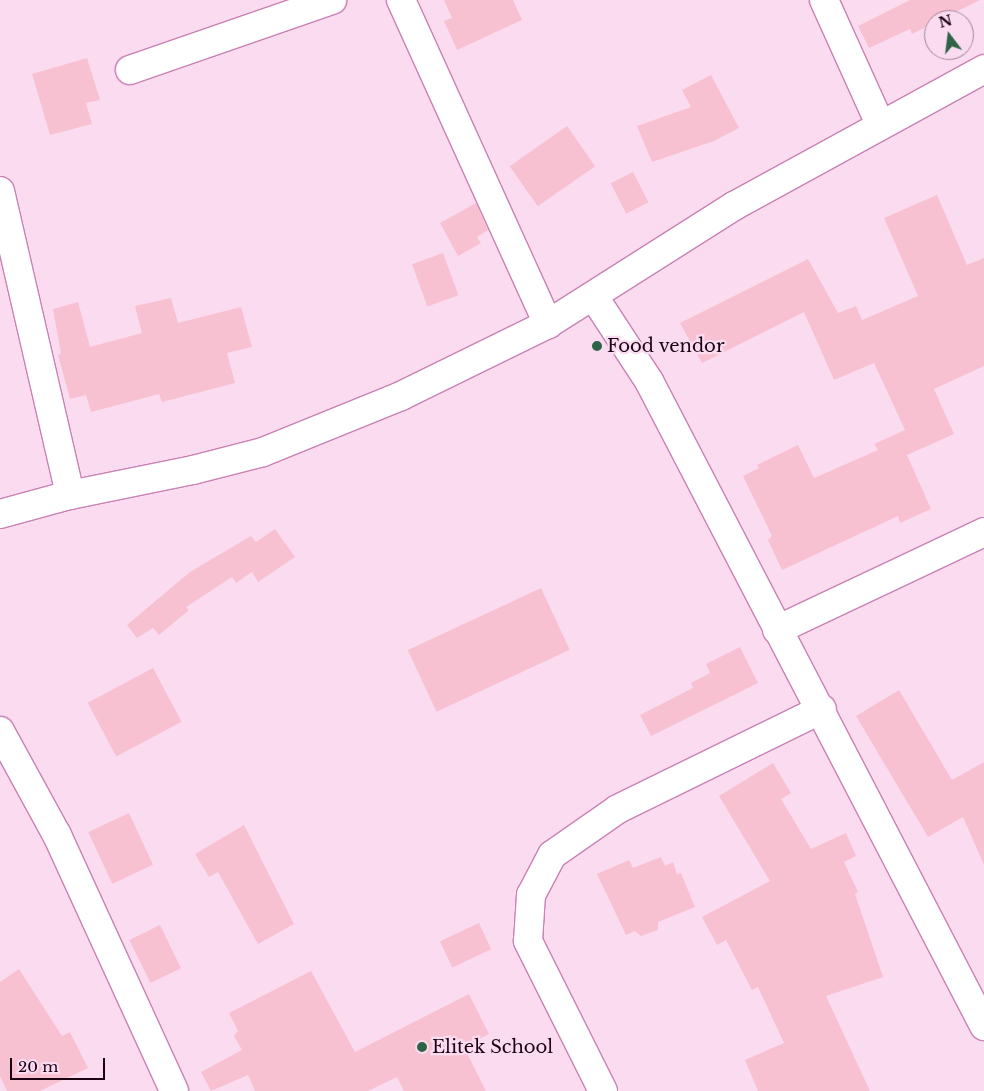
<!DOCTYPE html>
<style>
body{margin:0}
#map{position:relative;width:984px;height:1091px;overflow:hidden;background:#fbdbf0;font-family:"Libre Baskerville",serif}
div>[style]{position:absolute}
.building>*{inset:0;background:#f8c1d1;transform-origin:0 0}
.roads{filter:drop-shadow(1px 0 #c981b4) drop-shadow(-1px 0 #c981b4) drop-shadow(0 1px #c981b4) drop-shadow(0 -1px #c981b4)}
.street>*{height:28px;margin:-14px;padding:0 14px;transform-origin:14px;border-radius:14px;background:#fff}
.secondary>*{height:28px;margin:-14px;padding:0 14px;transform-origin:14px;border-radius:14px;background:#fff}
.dots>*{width:14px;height:14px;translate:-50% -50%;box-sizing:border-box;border:2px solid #fbdbf0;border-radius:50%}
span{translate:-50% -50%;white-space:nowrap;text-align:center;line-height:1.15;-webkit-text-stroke:4.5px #fbdbf0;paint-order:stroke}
.poi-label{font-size:18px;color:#1a0213}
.left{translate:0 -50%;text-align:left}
.north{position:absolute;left:924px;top:10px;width:50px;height:50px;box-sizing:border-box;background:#fbdbf0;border:1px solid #a18498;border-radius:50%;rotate:345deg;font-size:14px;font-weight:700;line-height:20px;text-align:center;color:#1a0213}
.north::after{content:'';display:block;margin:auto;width:18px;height:22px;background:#2f6348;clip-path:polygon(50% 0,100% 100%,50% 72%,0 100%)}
.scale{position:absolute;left:10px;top:1058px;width:95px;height:22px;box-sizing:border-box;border:2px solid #1a0213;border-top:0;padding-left:6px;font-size:15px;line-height:18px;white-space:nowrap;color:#1a0213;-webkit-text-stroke:4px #fbdbf0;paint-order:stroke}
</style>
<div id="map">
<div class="building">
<div style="clip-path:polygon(444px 0,513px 0,522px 20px,457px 50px,444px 21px,452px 18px)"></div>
<div style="clip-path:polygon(910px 0,980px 0,912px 34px,910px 29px,869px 48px,858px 26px)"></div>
<div style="clip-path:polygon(87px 58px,100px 100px,86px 103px,92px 124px,50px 135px,32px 74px)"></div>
<div style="clip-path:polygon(711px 75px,739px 128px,714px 141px,652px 162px,637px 126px,691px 107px,682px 90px)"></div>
<div style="left:567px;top:126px;width:49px;height:70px;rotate:55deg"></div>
<div style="left:633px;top:172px;width:34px;height:25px;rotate:63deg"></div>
<div style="clip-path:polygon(937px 195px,967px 265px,984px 258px,984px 366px,934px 389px,954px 434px,907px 455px,931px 509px,900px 523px,898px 516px,782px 570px,768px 540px,772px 536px,743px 476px,759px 468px,757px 465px,798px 445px,814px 478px,878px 450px,874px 444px,905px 430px,874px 363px,834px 380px,804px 312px,702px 363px,680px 323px,808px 259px,838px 313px,856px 306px,862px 320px,918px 296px,884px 218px)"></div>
<div style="clip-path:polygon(476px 203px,488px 230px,477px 237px,481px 243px,458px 256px,440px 223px)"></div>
<div style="left:443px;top:253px;width:45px;height:33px;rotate:70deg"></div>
<div style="clip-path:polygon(171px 298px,178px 323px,241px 307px,252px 347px,227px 353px,235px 383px,162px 402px,159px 394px,91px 412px,86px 395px,70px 399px,58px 355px,61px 354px,53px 309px,78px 302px,90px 347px,142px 333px,135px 306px)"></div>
<div style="clip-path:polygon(275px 529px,295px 557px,258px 582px,252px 572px,236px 583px,232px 577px,186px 607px,189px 610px,159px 635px,153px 628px,137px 638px,127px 625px,190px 572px,251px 536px,256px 542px)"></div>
<div style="left:541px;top:588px;width:68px;height:147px;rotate:65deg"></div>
<div style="clip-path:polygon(740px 647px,758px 683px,651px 736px,640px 715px,693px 688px,691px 683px,710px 673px,706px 664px)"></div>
<div style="left:153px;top:668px;width:61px;height:74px;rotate:62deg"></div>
<div style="clip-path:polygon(899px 690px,952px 780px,984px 762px,984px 865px,963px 817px,928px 837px,856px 716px)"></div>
<div style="clip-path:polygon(773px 763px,791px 793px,781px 799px,811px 849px,846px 833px,856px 856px,844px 862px,858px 892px,855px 894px,883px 977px,826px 996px,870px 1091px,758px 1091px,745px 1060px,784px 1043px,758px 987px,752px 990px,726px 940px,717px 945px,702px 917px,770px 881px,719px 796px)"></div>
<div style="left:129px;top:813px;width:57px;height:45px;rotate:65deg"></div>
<div style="clip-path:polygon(244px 825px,294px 924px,258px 944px,218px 872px,209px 877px,195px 854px)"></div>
<div style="clip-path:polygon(661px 857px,665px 866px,673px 862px,677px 874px,681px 873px,695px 907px,658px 922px,658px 930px,641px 936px,635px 931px,626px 935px,597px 874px,629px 860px,633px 868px)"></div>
<div style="left:479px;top:923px;width:29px;height:43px;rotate:65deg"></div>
<div style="left:160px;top:925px;width:48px;height:34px;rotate:64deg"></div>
<div style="clip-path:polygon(19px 969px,62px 1036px,70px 1032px,88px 1068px,40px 1091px,7px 1091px,0 1076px,0 982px)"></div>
<div style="clip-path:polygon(311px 971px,355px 1052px,469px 994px,489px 1034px,464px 1047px,486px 1091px,404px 1091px,397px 1077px,368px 1091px,255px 1091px,248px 1075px,211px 1091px,201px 1072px,242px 1050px,234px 1036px,238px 1031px,229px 1013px)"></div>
</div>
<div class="roads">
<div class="street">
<div style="left:401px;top:0;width:356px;rotate:65.6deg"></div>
<div style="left:824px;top:0;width:136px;rotate:65.7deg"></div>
<div style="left:130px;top:70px;width:214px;rotate:-19.1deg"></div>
<div style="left:0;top:191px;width:312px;rotate:77deg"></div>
<div style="left:594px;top:297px;width:100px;rotate:56.8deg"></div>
<div style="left:649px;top:381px;width:727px;rotate:62.55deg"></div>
<div style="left:777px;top:630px;width:229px;rotate:-25.3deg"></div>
<div style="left:0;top:731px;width:119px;rotate:61.3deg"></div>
<div style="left:57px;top:835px;width:281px;rotate:65.4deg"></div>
<div style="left:603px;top:1091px;width:168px;rotate:-116.6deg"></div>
<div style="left:528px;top:941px;width:46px;rotate:-86.3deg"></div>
<div style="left:531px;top:895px;width:45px;rotate:-62.3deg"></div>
<div style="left:552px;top:855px;width:80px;rotate:-34.9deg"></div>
<div style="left:618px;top:809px;width:227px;rotate:-26.1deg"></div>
</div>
<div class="secondary">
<div style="left:0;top:514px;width:73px;rotate:-15.2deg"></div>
<div style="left:70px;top:495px;width:126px;rotate:-11.5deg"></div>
<div style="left:193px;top:470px;width:72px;rotate:-14.4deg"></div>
<div style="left:263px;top:452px;width:149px;rotate:-22.1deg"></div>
<div style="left:401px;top:396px;width:164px;rotate:-26.1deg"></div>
<div style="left:548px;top:324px;width:220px;rotate:-32.4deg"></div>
<div style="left:734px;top:206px;width:285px;rotate:-28.7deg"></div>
</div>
</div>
<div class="dots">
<div style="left:597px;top:346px;background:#2f6348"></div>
<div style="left:422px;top:1047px;background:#2f6348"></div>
</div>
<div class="poi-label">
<span class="left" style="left:607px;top:346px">Food vendor</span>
<span class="left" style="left:432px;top:1047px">Elitek School</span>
</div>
<div class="north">N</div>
<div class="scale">20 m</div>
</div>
